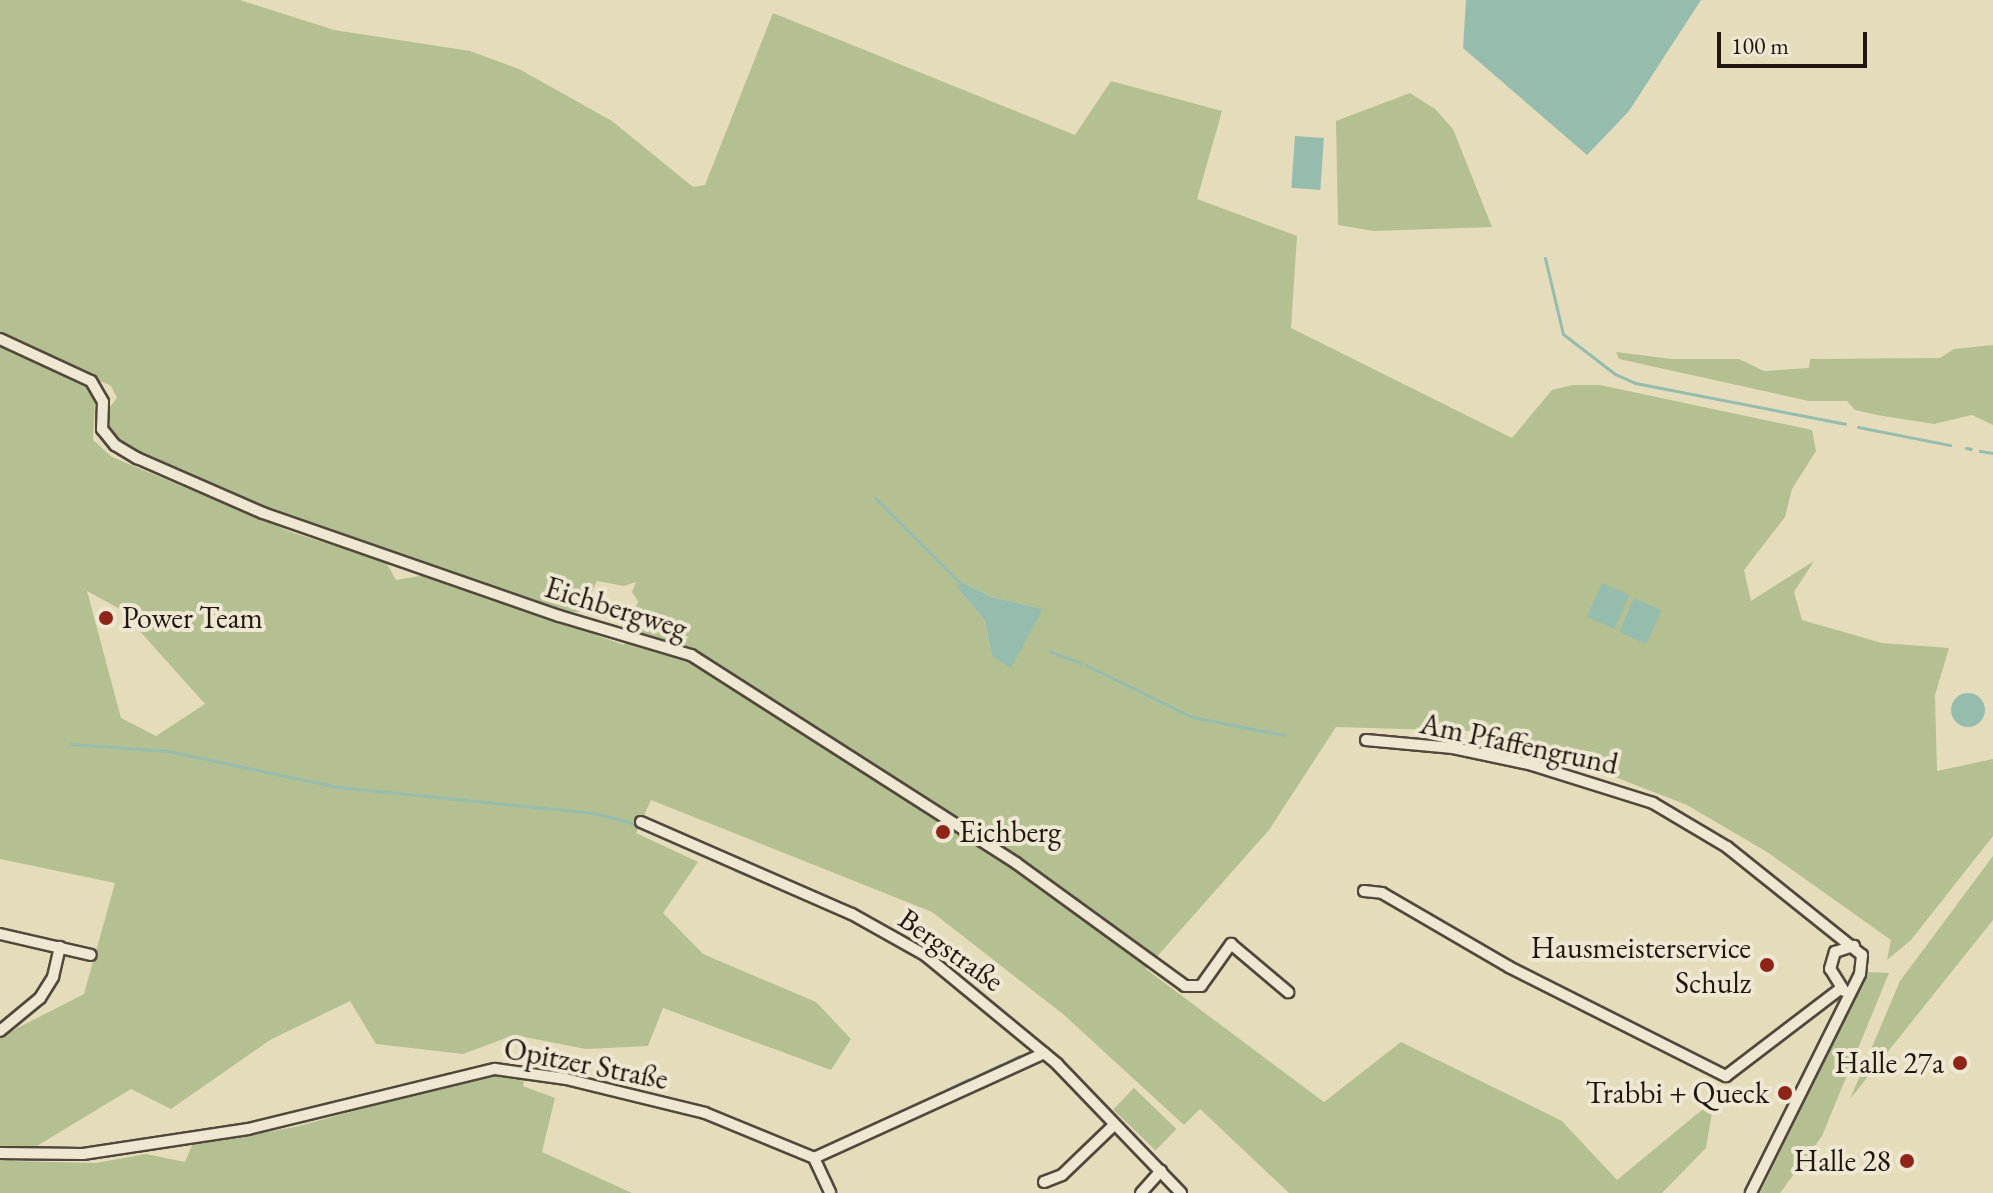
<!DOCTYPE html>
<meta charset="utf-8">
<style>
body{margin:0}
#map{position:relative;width:1993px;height:1193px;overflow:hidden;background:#e5dcbb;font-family:"EB Garamond",serif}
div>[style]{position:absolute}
.green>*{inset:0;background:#b4c091;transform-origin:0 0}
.water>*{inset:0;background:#96bcae;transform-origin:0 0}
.round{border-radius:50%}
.stream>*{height:3px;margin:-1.5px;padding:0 1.5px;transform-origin:1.5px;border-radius:1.5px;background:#96bcae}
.roads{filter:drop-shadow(2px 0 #51483b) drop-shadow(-2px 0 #51483b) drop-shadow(0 2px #51483b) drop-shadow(0 -2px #51483b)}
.minor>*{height:10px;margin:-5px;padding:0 5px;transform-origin:5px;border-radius:5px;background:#eee8d3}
.dots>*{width:22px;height:22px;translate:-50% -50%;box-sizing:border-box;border:4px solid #eee8d3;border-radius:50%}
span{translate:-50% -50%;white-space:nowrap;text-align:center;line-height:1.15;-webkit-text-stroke:8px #eee8d3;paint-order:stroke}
.street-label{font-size:30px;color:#201610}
.poi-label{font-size:30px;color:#201610}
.left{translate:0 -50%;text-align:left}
.right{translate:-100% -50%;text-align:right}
.scale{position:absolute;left:1717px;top:32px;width:150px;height:36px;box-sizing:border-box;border:4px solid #201610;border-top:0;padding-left:10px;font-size:24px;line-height:28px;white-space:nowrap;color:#201610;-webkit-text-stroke:6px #eee8d3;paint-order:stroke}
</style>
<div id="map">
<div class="green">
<div style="clip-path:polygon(evenodd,0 0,240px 0,334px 30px,470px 51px,519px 69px,612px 121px,693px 187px,705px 185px,773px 13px,1075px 135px,1111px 81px,1222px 111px,1197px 199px,1297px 236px,1291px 328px,1512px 438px,1552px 390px,1572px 385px,1600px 385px,1812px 430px,1816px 451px,1792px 489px,1785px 517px,1744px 570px,1751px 601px,1814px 561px,1794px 592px,1802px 620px,1882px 643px,1949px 648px,1935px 695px,1937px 771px,1993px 759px,1993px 836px,1911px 940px,1887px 960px,1891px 940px,1767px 852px,1687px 805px,1602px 772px,1470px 731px,1336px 727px,1269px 830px,1146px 969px,1324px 1102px,1401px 1042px,1562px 1121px,1617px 1180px,1714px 1100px,1706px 1148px,1662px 1193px,1289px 1193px,1200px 1109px,1184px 1125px,1063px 1014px,932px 912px,651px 800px,636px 833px,698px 862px,663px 913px,703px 954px,816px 1002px,851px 1039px,831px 1070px,663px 1008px,648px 1046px,586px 1049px,514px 1035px,463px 1054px,376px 1044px,350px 1001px,270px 1040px,171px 1109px,131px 1089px,12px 1161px,96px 1163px,146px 1154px,185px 1162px,192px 1145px,295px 1127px,487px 1075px,525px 1076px,523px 1086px,555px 1098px,542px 1152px,632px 1193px,0 1193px,0 1037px,84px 994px,115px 883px,0 859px,0 346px,86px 387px,95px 402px,93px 440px,112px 457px,294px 533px,386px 562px,396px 580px,426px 575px,624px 645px,638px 601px,632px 592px,636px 582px,624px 586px,597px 581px,586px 604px,579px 612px,569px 612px,290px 517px,167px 467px,133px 451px,105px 427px,105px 413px,117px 398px,111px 386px,0 334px,0 0,964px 583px,992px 597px,1042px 609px,992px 656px,985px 621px,958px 588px,964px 583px,0 0,87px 591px,120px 609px,205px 704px,156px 736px,121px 718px,87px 591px)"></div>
<div style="clip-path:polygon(1410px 93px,1435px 109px,1453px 129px,1492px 227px,1373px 231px,1338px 225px,1336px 121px)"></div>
<div style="clip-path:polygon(1993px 345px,1993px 425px,1972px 415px,1934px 424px,1877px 415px,1855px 410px,1847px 401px,1809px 401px,1619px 359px,1616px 352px,1672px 359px,1739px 359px,1764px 371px,1809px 368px,1810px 359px,1940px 358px,1954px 349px)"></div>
<div style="clip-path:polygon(1993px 856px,1993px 920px,1850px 1099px,1900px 981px)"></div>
<div style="clip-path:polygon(1868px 972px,1889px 973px,1822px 1136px,1780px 1193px,1760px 1193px)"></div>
<div style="left:1134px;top:1088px;width:59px;height:30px;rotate:44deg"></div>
</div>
<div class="water">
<div style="clip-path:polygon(1466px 0,1701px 0,1629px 111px,1587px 155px,1463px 48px)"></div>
<div style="left:1295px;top:136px;width:29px;height:52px;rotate:4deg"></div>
<div style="clip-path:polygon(964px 583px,992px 597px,1043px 609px,1011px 668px,992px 656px,985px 621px,957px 587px)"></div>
<div style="left:1602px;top:583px;width:30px;height:37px;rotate:24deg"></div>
<div style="left:1634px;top:598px;width:30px;height:37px;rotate:24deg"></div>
<div class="round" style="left:1951px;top:693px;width:34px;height:34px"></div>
</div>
<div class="stream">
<div style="left:1545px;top:258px;width:78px;rotate:76.7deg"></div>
<div style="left:1563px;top:334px;width:66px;rotate:37.6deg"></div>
<div style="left:1615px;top:374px;width:22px;rotate:24deg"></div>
<div style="left:1635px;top:383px;width:214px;rotate:11deg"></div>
<div style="left:1858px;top:427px;width:94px;rotate:11.1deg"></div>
<div style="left:1966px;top:448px;width:5px;rotate:11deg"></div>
<div style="left:1980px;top:451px;width:13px;rotate:9deg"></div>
<div style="left:875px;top:498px;width:124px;rotate:45deg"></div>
<div style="left:1049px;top:651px;width:34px;rotate:21deg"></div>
<div style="left:1086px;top:665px;width:118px;rotate:26.1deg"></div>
<div style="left:1192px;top:717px;width:94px;rotate:11.1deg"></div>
<div style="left:71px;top:744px;width:97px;rotate:4.1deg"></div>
<div style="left:168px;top:751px;width:174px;rotate:12deg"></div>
<div style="left:338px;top:787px;width:257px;rotate:5.8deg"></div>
<div style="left:594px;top:813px;width:33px;rotate:14deg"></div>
<div style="left:626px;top:821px;width:106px;rotate:23.9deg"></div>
<div style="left:735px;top:870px;width:30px;rotate:23deg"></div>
<div style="left:773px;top:886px;width:20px;rotate:20deg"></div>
<div style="left:1003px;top:1064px;width:18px;rotate:-27deg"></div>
<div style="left:973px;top:1078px;width:30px;rotate:-26deg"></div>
<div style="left:946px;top:1090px;width:25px;rotate:-26deg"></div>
<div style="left:911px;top:1107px;width:34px;rotate:-26deg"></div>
<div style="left:882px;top:1121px;width:18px;rotate:-27deg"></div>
<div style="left:865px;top:1128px;width:10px;rotate:-24deg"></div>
<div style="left:832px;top:1144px;width:22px;rotate:-24deg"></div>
</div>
<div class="roads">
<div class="minor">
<div style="left:0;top:339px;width:100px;rotate:24.8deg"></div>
<div style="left:91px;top:381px;width:24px;rotate:60deg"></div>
<div style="left:103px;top:402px;width:27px;rotate:92deg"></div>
<div style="left:102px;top:429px;width:21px;rotate:51deg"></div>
<div style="left:115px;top:445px;width:26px;rotate:31deg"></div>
<div style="left:137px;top:458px;width:137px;rotate:23.6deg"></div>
<div style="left:263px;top:513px;width:313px;rotate:19.2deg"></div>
<div style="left:559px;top:616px;width:138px;rotate:16.5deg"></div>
<div style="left:691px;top:655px;width:386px;rotate:32.6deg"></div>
<div style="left:1016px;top:863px;width:209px;rotate:36deg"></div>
<div style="left:1185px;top:986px;width:16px"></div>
<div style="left:1201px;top:986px;width:52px;rotate:-54.5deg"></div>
<div style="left:1231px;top:944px;width:75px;rotate:40.1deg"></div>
<div style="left:1366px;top:740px;width:87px;rotate:5.3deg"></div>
<div style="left:1453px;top:748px;width:81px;rotate:12.1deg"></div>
<div style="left:1532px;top:765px;width:127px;rotate:17.4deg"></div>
<div style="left:1653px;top:803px;width:86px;rotate:30.7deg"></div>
<div style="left:1727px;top:847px;width:173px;rotate:38.7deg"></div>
<div style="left:1862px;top:955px;width:19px;rotate:96deg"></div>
<div style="left:1860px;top:974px;width:245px;rotate:116.5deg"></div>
<div style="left:641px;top:822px;width:230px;rotate:23.6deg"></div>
<div style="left:852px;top:914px;width:84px;rotate:29.3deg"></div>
<div style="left:925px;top:955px;width:171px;rotate:39.5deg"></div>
<div style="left:1057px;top:1064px;width:179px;rotate:46.1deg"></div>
<div style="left:1364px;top:891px;width:18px;rotate:6deg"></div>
<div style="left:1382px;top:893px;width:147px;rotate:30.2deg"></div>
<div style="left:1509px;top:967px;width:243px;rotate:26.7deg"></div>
<div style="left:1726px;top:1076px;width:143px;rotate:-37.3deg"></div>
<div style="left:0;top:934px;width:93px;rotate:13deg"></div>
<div style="left:1844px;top:991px;width:26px;rotate:-122deg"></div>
<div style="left:1830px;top:969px;width:18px;rotate:-74deg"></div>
<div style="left:1835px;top:952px;width:20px;rotate:-18deg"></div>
<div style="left:0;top:1031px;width:52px;rotate:-39.5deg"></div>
<div style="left:40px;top:998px;width:25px;rotate:-58deg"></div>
<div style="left:53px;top:977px;width:31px;rotate:-77deg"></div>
<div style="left:0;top:1153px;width:83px;rotate:0.7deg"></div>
<div style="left:83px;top:1154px;width:167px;rotate:-8.6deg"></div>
<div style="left:248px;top:1129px;width:254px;rotate:-13.7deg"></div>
<div style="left:495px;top:1069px;width:72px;rotate:8deg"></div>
<div style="left:566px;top:1079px;width:143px;rotate:13.7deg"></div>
<div style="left:705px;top:1113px;width:118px;rotate:22.4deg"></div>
<div style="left:814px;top:1158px;width:253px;rotate:-24.5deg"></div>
<div style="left:814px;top:1158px;width:38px;rotate:65deg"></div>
<div style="left:1044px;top:1182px;width:19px;rotate:-21deg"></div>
<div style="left:1062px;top:1175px;width:72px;rotate:-43.9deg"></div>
<div style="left:1141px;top:1193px;width:30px;rotate:-48deg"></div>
</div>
</div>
<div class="dots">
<div style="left:106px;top:618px;background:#8f2418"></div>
<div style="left:943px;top:832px;background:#8f2418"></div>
<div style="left:1767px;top:965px;background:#8f2418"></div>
<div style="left:1960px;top:1063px;background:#8f2418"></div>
<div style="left:1785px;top:1093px;background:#8f2418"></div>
<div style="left:1907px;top:1161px;background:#8f2418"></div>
</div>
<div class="street-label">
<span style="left:616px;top:608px;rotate:17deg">Eichbergweg</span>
<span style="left:1519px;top:744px;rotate:12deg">Am Pfaffengrund</span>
<span style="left:951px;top:950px;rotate:35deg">Bergstraße</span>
<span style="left:586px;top:1064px;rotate:11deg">Opitzer Straße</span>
</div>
<div class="poi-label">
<span class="left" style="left:122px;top:618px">Power Team</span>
<span class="left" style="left:959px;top:832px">Eichberg</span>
<span class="right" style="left:1751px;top:965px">Hausmeisterservice<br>Schulz</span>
<span class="right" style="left:1944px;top:1063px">Halle 27a</span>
<span class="right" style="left:1769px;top:1093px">Trabbi + Queck</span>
<span class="right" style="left:1891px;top:1161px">Halle 28</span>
</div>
<div class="scale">100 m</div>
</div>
